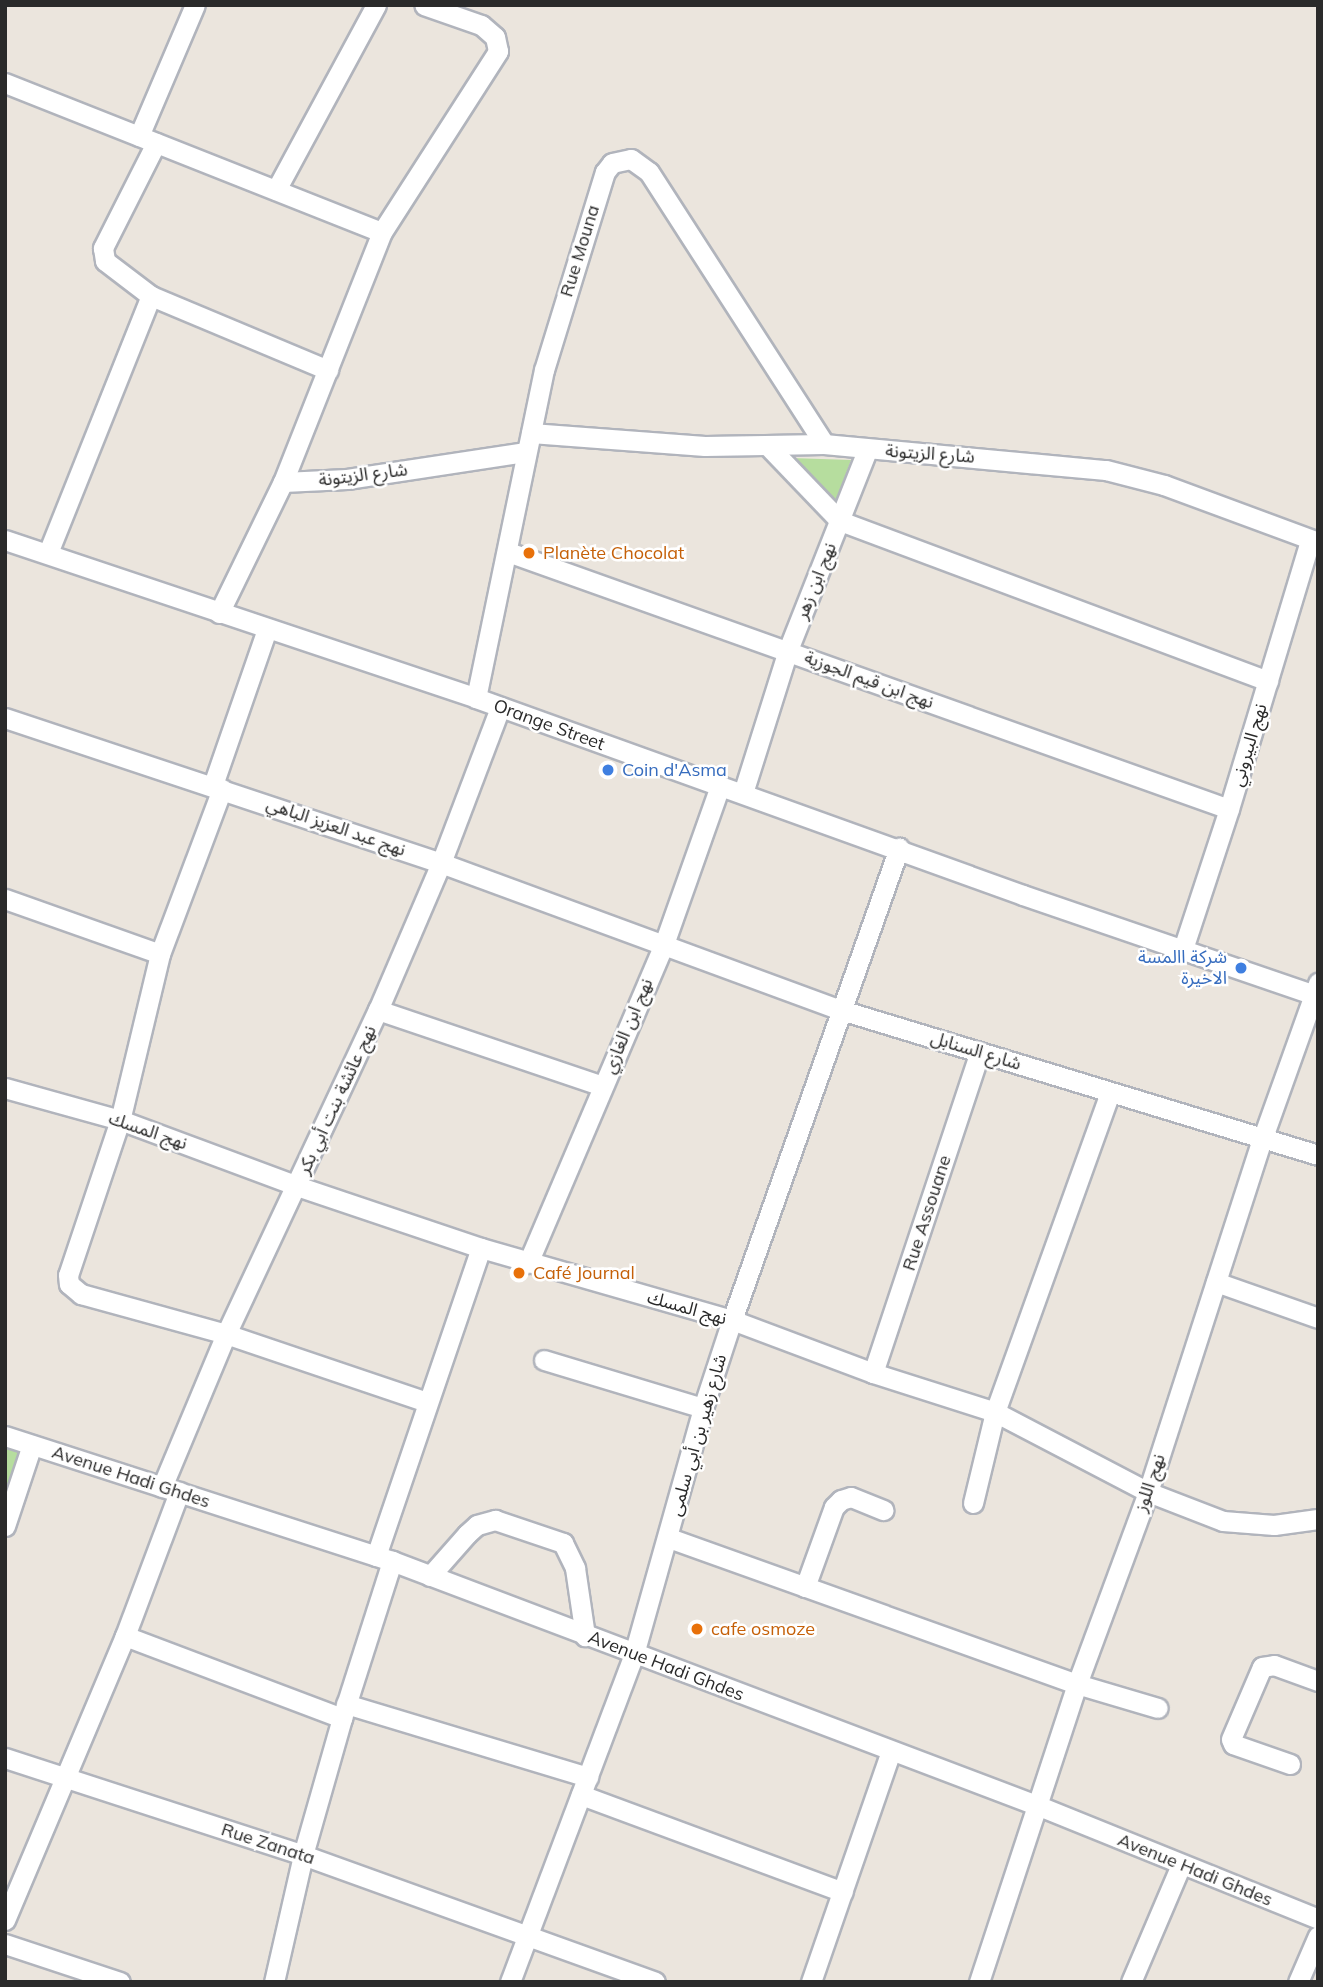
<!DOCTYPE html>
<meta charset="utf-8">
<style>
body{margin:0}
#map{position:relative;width:1323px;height:1987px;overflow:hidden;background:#ebe5dd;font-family:Mulish,"Noto Sans Arabic",sans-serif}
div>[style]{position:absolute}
.green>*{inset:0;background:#b6dd9e}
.roads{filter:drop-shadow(2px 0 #b1b4bc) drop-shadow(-2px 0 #b1b4bc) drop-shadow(0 2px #b1b4bc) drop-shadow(0 -2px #b1b4bc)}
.minor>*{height:19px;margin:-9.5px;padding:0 9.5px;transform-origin:9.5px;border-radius:9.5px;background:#fff}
.dots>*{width:19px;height:19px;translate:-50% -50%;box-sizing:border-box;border:4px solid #fff;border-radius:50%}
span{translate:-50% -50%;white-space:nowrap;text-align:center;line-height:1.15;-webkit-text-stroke:5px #fff;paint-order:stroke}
.street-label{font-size:18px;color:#2a2a2a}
.food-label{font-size:18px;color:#c56008}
.left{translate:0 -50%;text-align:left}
.shop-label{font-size:18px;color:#366cbe}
.right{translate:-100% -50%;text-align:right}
.frame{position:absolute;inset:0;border:7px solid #2a2a2a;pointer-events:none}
</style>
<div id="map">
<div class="green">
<div style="clip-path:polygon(791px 458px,851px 460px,836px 501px)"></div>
<div style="clip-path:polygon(5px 1445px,27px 1452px,5px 1515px)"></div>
</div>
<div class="roads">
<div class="minor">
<div style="left:5px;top:83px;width:405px;rotate:21.6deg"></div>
<div style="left:139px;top:136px;width:142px;rotate:-66.9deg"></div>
<div style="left:156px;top:143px;width:118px;rotate:116.8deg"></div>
<div style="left:103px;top:248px;width:13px;rotate:81deg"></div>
<div style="left:105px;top:261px;width:58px;rotate:37.3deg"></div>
<div style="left:151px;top:296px;width:192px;rotate:22.7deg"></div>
<div style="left:276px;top:190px;width:210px;rotate:-61.6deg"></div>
<div style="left:531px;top:433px;width:174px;rotate:4.3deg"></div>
<div style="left:705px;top:446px;width:119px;rotate:-1deg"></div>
<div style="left:824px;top:444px;width:283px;rotate:5.3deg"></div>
<div style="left:1106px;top:470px;width:60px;rotate:14.5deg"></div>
<div style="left:1164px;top:485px;width:164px;rotate:20.3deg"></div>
<div style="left:768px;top:446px;width:104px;rotate:46.2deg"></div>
<div style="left:840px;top:521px;width:457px;rotate:20.5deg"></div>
<div style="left:283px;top:482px;width:64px;rotate:-2.7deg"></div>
<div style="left:347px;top:479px;width:181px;rotate:-8.6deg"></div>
<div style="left:5px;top:540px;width:497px;rotate:18.5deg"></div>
<div style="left:476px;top:698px;width:581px;rotate:19.81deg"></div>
<div style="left:1023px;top:895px;width:312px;rotate:18.9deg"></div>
<div style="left:508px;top:552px;width:765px;rotate:19.62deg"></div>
<div style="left:48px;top:553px;width:277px;rotate:-68.2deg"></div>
<div style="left:219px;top:613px;width:146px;rotate:-64deg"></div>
<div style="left:283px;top:482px;width:269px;rotate:-68.4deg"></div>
<div style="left:382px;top:232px;width:215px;rotate:-57.3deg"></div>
<div style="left:498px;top:51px;width:14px;rotate:-102deg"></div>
<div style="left:495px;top:37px;width:18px;rotate:-139deg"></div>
<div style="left:481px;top:25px;width:60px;rotate:-160.7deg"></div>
<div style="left:476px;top:698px;width:335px;rotate:-78.3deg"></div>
<div style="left:544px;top:370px;width:207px;rotate:-72.9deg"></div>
<div style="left:605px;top:172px;width:11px;rotate:-52deg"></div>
<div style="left:612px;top:163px;width:19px;rotate:-12deg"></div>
<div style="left:631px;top:159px;width:22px;rotate:36deg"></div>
<div style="left:649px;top:172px;width:323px;rotate:57.2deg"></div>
<div style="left:5px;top:718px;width:459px;rotate:18.4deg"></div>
<div style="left:441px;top:863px;width:426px;rotate:20.2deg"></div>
<div style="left:841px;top:1010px;width:499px;rotate:16.9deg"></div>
<div style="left:213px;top:785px;width:165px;rotate:-70.9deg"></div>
<div style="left:222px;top:789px;width:176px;rotate:110.6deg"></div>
<div style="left:160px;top:954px;width:171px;rotate:103.5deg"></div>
<div style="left:120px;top:1120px;width:163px;rotate:108.5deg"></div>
<div style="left:68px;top:1275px;width:9px;rotate:84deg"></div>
<div style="left:69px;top:1284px;width:16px;rotate:40deg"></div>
<div style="left:81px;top:1294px;width:150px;rotate:15.4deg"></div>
<div style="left:226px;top:1334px;width:212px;rotate:18.7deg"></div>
<div style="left:743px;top:793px;width:150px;rotate:-72.5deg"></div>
<div style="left:788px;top:650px;width:215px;rotate:-68.4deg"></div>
<div style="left:5px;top:899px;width:164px;rotate:19.5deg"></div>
<div style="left:1183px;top:949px;width:147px;rotate:-71.8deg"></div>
<div style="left:1229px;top:809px;width:281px;rotate:-73.2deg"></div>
<div style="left:378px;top:1010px;width:237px;rotate:18.7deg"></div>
<div style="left:5px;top:1088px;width:119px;rotate:15.5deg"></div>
<div style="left:120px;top:1120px;width:189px;rotate:20.4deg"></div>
<div style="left:297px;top:1186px;width:194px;rotate:18.6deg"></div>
<div style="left:481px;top:1248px;width:261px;rotate:16deg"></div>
<div style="left:732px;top:1320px;width:151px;rotate:20.6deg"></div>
<div style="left:873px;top:1373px;width:128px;rotate:17.7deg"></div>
<div style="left:995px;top:1412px;width:173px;rotate:27.6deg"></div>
<div style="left:1148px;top:1492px;width:80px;rotate:21.1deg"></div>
<div style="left:1223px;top:1521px;width:51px;rotate:4.5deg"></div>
<div style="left:1274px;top:1525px;width:44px;rotate:-7.8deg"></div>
<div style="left:528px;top:1263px;width:347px;rotate:-66.9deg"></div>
<div style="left:664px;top:944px;width:168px;rotate:-70.5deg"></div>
<div style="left:1216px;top:1282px;width:108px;rotate:19.4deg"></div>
<div style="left:544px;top:1360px;width:166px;rotate:16.8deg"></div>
<div style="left:873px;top:1373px;width:338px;rotate:-71.6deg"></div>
<div style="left:5px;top:1436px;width:407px;rotate:17.9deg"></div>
<div style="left:392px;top:1561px;width:692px;rotate:20.74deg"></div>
<div style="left:1039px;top:1806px;width:301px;rotate:22deg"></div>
<div style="left:162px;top:1487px;width:166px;rotate:-67.3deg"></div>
<div style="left:226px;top:1334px;width:358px;rotate:-64.9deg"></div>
<div style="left:378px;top:1010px;width:160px;rotate:-66.8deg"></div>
<div style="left:441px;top:863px;width:166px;rotate:-69.2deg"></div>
<div style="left:973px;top:1503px;width:94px;rotate:-76.4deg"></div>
<div style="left:995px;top:1412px;width:339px;rotate:-70.2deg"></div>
<div style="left:5px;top:1526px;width:85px;rotate:-71.6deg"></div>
<div style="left:669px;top:1538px;width:433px;rotate:19.7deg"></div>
<div style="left:1077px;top:1684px;width:84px;rotate:16.5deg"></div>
<div style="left:376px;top:1556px;width:325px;rotate:-71.2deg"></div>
<div style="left:430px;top:1576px;width:56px;rotate:-48.6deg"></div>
<div style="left:467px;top:1534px;width:13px;rotate:-42deg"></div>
<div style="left:477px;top:1525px;width:19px;rotate:-16deg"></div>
<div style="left:495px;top:1520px;width:72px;rotate:18.7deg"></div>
<div style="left:563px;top:1543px;width:28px;rotate:64deg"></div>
<div style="left:575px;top:1568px;width:69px;rotate:81.6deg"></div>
<div style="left:805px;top:1587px;width:85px;rotate:-70.1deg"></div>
<div style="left:834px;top:1507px;width:10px;rotate:-45deg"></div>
<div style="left:841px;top:1500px;width:10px;rotate:-17deg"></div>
<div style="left:851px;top:1497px;width:35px;rotate:22deg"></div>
<div style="left:125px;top:1636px;width:232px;rotate:20.7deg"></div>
<div style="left:346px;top:1704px;width:253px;rotate:16.8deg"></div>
<div style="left:5px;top:1758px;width:313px;rotate:18deg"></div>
<div style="left:303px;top:1855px;width:374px;rotate:19.8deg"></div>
<div style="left:1290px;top:1764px;width:60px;rotate:-160.7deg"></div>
<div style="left:1233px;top:1744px;width:5px;rotate:-112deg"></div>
<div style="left:1231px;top:1739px;width:78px;rotate:-66.7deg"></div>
<div style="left:1262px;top:1667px;width:12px;rotate:-9deg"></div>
<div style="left:1274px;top:1665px;width:47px;rotate:20deg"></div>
<div style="left:581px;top:1795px;width:279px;rotate:20.3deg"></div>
<div style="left:5px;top:1920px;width:308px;rotate:-67.1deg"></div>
<div style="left:125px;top:1636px;width:154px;rotate:-69.4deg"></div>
<div style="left:5px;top:1944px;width:121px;rotate:18.3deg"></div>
<div style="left:274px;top:1982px;width:130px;rotate:-77.1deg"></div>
<div style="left:303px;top:1855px;width:142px;rotate:-74.1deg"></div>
<div style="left:342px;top:1718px;width:165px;rotate:-72.3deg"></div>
<div style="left:510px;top:1982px;width:351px;rotate:-69.3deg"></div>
<div style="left:634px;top:1654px;width:255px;rotate:-74.3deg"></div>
<div style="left:703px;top:1408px;width:93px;rotate:-71.8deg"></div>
<div style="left:732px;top:1320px;width:501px;rotate:-70.52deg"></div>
<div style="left:811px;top:1982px;width:244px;rotate:-70.9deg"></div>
<div style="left:979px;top:1982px;width:314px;rotate:-71.8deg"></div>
<div style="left:1077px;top:1684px;width:205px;rotate:-69.7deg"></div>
<div style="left:1148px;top:1492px;width:373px;rotate:-72.1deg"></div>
<div style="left:1263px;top:1137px;width:164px;rotate:-70.3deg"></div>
<div style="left:1131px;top:1982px;width:127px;rotate:-66.9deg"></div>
<div style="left:1298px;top:1982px;width:50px;rotate:-66.5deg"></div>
</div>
</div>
<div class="dots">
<div style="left:529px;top:553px;background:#e8710a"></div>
<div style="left:608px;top:770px;background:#3f7fe0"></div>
<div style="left:1241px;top:968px;background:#3f7fe0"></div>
<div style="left:519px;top:1273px;background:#e8710a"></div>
<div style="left:697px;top:1629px;background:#e8710a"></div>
</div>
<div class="street-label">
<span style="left:580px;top:251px;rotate:-73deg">Rue Mouna</span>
<span style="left:930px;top:454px;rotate:4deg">شارع الزيتونة</span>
<span style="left:363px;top:475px;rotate:-7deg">شارع الزيتونة</span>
<span style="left:816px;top:581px;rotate:-68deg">نهج ابن زهر</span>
<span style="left:869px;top:680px;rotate:20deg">نهج ابن قيم الجوزية</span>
<span style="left:549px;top:725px;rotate:20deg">Orange Street</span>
<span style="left:1249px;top:745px;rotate:-73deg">نهج البيروني</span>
<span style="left:336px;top:827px;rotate:19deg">نهج عبد العزيز الباهي</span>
<span style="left:628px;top:1026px;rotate:-67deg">نهج ابن الغازي</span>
<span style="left:976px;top:1051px;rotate:17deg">شارع السنابل</span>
<span style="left:337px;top:1100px;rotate:-65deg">نهج عائشة بنت أبي بكر</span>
<span style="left:148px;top:1131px;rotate:19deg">نهج المسك</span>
<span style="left:927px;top:1213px;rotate:-72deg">Rue Assouane</span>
<span style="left:687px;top:1308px;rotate:16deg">نهج المسك</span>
<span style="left:698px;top:1435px;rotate:-74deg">شارع زهير بن أبي سلمى</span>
<span style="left:131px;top:1477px;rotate:18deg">Avenue Hadi Ghdes</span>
<span style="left:1150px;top:1483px;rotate:-71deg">نهج اللوز</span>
<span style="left:666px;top:1666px;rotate:21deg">Avenue Hadi Ghdes</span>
<span style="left:268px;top:1844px;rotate:18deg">Rue Zanata</span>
<span style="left:1195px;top:1870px;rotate:22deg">Avenue Hadi Ghdes</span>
</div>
<div class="food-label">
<span class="left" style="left:543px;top:553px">Planète Chocolat</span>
<span class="left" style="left:533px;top:1273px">Café Journal</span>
<span class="left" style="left:711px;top:1629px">cafe osmoze</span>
</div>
<div class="shop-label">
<span class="left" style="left:622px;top:770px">Coin d'Asma</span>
<span class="right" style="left:1227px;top:968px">شركة االمسة<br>الاخيرة</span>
</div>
<div class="frame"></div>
</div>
